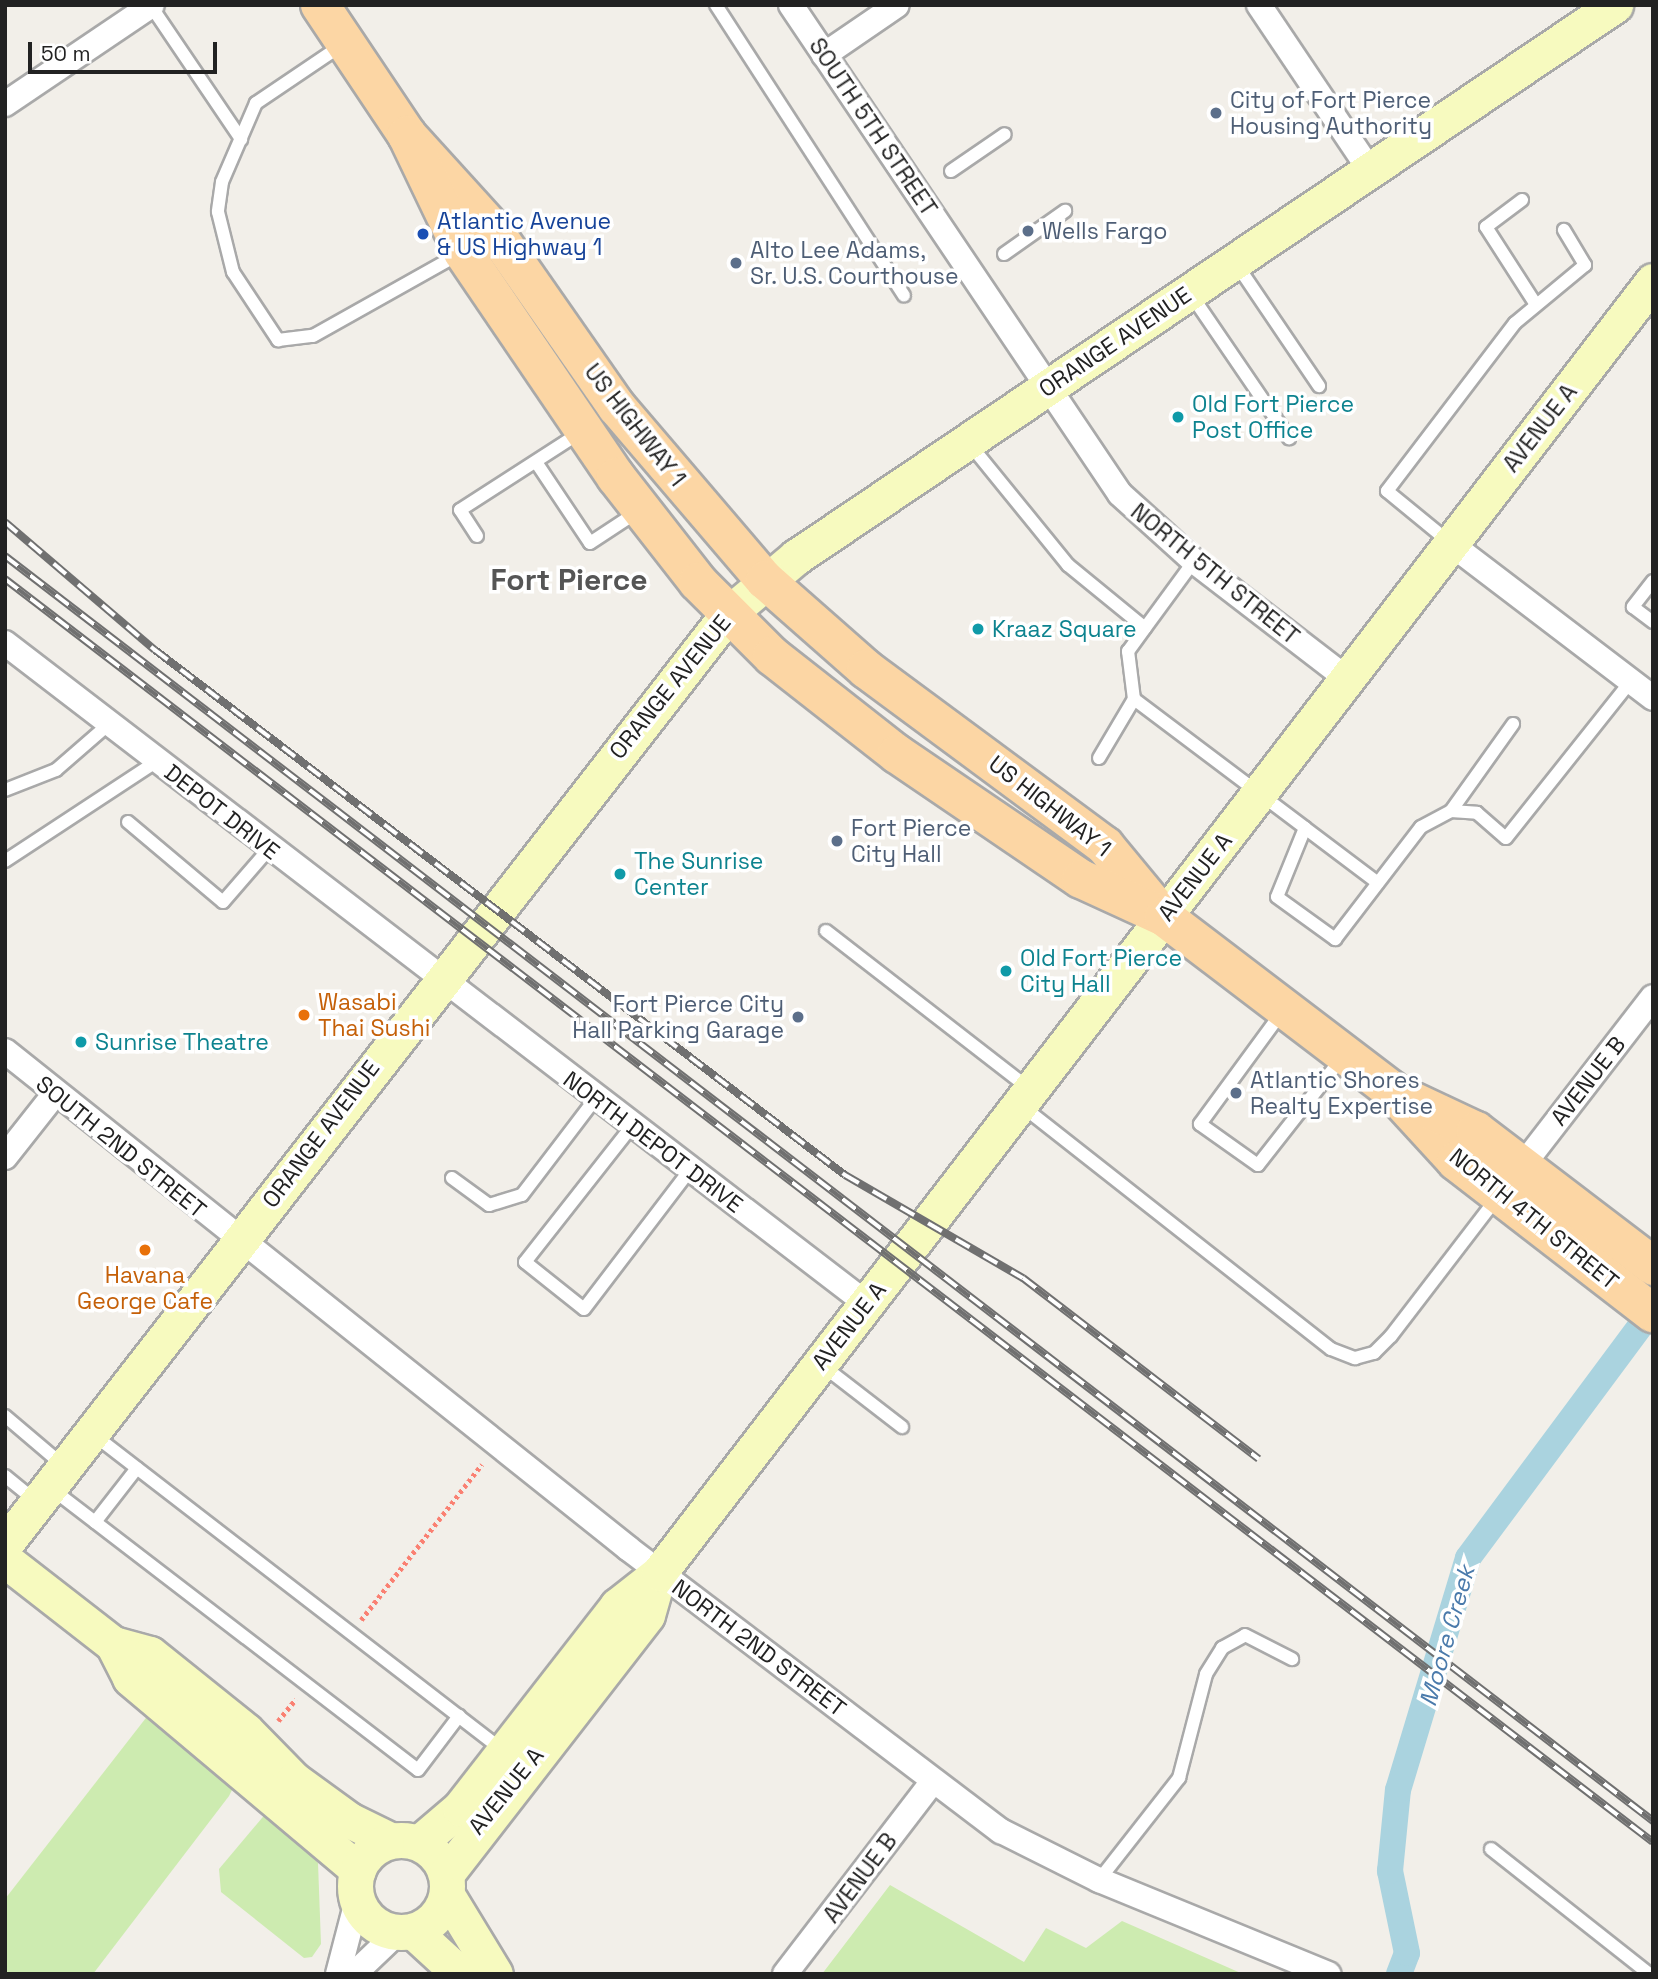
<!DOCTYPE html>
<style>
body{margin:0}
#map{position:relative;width:1658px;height:1979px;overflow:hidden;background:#f2efe9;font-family:"Space Grotesk",sans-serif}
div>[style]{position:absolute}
.grass>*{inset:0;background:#cdebb0}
.canal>*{height:26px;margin:-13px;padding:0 13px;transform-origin:13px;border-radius:13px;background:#aad3df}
.path>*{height:4.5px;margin-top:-2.25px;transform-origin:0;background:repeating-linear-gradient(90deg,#fa8072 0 3.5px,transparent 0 7px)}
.roads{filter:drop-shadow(2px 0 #a9a9a9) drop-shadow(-2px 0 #a9a9a9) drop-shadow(0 2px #a9a9a9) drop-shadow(0 -2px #a9a9a9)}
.lane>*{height:12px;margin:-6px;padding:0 6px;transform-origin:6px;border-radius:6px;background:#fff}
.street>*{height:24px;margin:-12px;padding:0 12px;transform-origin:12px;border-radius:12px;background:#fff}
.secondary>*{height:35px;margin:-17.5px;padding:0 17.5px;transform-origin:17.5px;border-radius:17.5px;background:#f7fabf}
.secondary>.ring{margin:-17.5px;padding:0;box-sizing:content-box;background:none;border:35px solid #f7fabf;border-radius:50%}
.primary>*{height:38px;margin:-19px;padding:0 19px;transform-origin:19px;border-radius:19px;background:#fcd6a4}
.rail>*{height:8px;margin-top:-4px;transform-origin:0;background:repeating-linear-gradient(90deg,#fff 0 16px,#707070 0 32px);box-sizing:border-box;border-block:2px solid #707070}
.dots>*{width:19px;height:19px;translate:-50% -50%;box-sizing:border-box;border:4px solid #fff;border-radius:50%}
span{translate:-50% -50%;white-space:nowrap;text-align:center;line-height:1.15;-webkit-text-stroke:7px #fff;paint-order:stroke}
.service-label{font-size:23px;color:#4e5e75}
.left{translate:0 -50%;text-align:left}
.right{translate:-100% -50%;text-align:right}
.street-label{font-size:23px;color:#222}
.transit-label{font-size:23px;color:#164399}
.culture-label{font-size:23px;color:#0d838f}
.food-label{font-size:23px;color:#c56008}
.water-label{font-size:24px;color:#4a7aab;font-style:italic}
.district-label{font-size:30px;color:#555;font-weight:700}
.frame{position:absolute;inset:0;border:7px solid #222;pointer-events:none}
.scale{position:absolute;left:28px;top:42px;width:189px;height:32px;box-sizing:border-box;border:4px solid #222;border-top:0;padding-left:9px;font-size:21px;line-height:24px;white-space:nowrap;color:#222;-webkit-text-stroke:5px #fff;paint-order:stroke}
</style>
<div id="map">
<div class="grass">
<div style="clip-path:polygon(149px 1714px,234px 1786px,229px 1796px,93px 1974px,5px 1974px,5px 1899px)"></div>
<div style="clip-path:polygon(267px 1812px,318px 1863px,321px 1944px,312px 1957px,304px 1958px,221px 1892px,219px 1869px)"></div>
<div style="clip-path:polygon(890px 1885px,1024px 1962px,1046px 1928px,1086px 1948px,1122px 1921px,1243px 1974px,822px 1974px)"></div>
</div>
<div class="canal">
<div style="left:1399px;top:1974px;width:22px;rotate:-69deg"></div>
<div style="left:1407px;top:1953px;width:84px;rotate:-101.7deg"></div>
<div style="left:1390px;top:1871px;width:81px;rotate:-84.4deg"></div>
<div style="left:1398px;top:1790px;width:242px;rotate:-73.2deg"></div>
<div style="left:1468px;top:1558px;width:310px;rotate:-53.4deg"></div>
</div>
<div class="path">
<div style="left:361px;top:1620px;width:197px;rotate:-52.2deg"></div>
<div style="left:278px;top:1721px;width:28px;rotate:-51deg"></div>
</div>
<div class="roads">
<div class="lane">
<div style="left:716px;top:5px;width:346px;rotate:57.1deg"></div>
<div style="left:151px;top:6px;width:161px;rotate:55.9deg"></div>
<div style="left:342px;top:45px;width:104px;rotate:146deg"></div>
<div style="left:256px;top:103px;width:86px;rotate:113.3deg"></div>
<div style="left:222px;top:182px;width:30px;rotate:98deg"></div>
<div style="left:218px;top:212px;width:62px;rotate:76deg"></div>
<div style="left:233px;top:272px;width:82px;rotate:56.5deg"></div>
<div style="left:278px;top:340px;width:35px;rotate:-7deg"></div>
<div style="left:313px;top:336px;width:167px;rotate:-29.3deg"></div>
<div style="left:951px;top:171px;width:65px;rotate:-34.4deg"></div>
<div style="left:1522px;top:200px;width:45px;rotate:143.1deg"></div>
<div style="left:1486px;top:227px;width:90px;rotate:57.2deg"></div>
<div style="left:1004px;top:254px;width:75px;rotate:-35.2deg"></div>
<div style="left:1235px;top:262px;width:150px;rotate:55.9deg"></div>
<div style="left:1190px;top:293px;width:176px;rotate:55.7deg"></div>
<div style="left:968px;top:442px;width:159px;rotate:50.9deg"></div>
<div style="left:1068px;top:565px;width:99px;rotate:39.3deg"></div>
<div style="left:1145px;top:628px;width:83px;rotate:-53.8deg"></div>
<div style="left:536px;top:462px;width:97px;rotate:56.3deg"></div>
<div style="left:590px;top:543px;width:56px;rotate:-33.4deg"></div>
<div style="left:477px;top:536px;width:31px;rotate:-123deg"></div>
<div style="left:460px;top:510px;width:144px;rotate:-32.8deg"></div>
<div style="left:1448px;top:541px;width:79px;rotate:-140.7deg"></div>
<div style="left:1387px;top:491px;width:211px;rotate:-52.7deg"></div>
<div style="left:1515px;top:323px;width:91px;rotate:-39.6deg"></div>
<div style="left:1585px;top:265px;width:41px;rotate:-121deg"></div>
<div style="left:1653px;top:581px;width:33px;rotate:128deg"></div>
<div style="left:1633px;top:607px;width:25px;rotate:37deg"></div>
<div style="left:1145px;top:628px;width:29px;rotate:126deg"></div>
<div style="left:1128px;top:651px;width:48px;rotate:82.9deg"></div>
<div style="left:1134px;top:699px;width:214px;rotate:37deg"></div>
<div style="left:1305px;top:828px;width:74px;rotate:112.1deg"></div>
<div style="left:1277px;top:897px;width:72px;rotate:35.9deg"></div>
<div style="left:1335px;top:939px;width:141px;rotate:-52.5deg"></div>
<div style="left:1421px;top:827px;width:34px;rotate:-28deg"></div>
<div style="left:1451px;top:811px;width:26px;rotate:4deg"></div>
<div style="left:1477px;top:813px;width:38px;rotate:41deg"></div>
<div style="left:1506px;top:838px;width:201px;rotate:-51.5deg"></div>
<div style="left:1099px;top:758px;width:69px;rotate:-59.3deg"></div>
<div style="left:5px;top:790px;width:55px;rotate:-21.4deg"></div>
<div style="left:56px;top:770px;width:72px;rotate:-41deg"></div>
<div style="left:1451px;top:811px;width:107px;rotate:-54.5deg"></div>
<div style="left:128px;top:822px;width:124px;rotate:40.1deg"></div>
<div style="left:223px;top:902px;width:69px;rotate:-49.1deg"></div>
<div style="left:1305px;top:828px;width:91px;rotate:37deg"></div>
<div style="left:5px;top:861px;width:182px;rotate:-33.3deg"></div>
<div style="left:826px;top:931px;width:258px;rotate:37.8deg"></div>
<div style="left:1282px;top:1012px;width:139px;rotate:126.2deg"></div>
<div style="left:1200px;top:1124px;width:71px;rotate:35.3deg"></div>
<div style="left:1258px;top:1165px;width:136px;rotate:-51.9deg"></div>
<div style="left:1022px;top:1106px;width:393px;rotate:38.2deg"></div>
<div style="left:1331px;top:1349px;width:26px;rotate:21deg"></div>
<div style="left:1355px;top:1358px;width:20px;rotate:-15deg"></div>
<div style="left:1374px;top:1353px;width:24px;rotate:-45deg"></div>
<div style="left:1391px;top:1336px;width:174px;rotate:-52.5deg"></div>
<div style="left:632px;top:1126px;width:173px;rotate:128.2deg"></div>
<div style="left:525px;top:1262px;width:75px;rotate:38.5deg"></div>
<div style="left:584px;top:1309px;width:175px;rotate:-52.7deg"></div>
<div style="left:452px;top:1178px;width:46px;rotate:36.1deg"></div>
<div style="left:489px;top:1205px;width:34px;rotate:-17deg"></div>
<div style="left:522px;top:1195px;width:122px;rotate:-52.7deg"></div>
<div style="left:823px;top:1366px;width:100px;rotate:37.7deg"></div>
<div style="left:5px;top:1416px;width:77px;rotate:40.3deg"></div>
<div style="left:94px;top:1435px;width:514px;rotate:37.65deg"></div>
<div style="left:5px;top:1476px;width:41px;rotate:39.1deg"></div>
<div style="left:52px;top:1489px;width:461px;rotate:37.5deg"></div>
<div style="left:418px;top:1770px;width:68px;rotate:-52.8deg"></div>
<div style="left:95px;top:1522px;width:68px;rotate:-52.1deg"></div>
<div style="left:1491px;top:1849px;width:201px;rotate:38.3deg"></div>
<div style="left:1099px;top:1880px;width:130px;rotate:-51.9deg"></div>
<div style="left:1179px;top:1778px;width:107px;rotate:-75.4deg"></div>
<div style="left:1206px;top:1674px;width:31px;rotate:-58deg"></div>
<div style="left:1222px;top:1648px;width:26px;rotate:-29deg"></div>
<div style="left:1245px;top:1635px;width:53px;rotate:27.1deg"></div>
</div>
<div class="street">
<div style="left:791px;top:5px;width:589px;rotate:56.07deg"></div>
<div style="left:1120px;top:494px;width:100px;rotate:42.2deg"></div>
<div style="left:1194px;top:561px;width:193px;rotate:37.6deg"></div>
<div style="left:1259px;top:5px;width:199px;rotate:56.1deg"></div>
<div style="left:824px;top:55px;width:88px;rotate:-34.4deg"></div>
<div style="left:5px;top:104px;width:177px;rotate:-34deg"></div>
<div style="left:1451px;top:544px;width:254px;rotate:37.3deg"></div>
<div style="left:5px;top:643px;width:1086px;rotate:37.48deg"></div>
<div style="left:5px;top:1051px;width:798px;rotate:38.59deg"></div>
<div style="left:629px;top:1549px;width:467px;rotate:37.2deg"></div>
<div style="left:1001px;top:1831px;width:110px;rotate:26.6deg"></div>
<div style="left:1099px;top:1880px;width:248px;rotate:22.3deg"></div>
<div style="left:5px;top:1157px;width:79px;rotate:-51.7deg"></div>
<div style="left:1523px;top:1165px;width:212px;rotate:-52.3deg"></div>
<div style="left:338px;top:1974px;width:75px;rotate:-75.4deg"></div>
<div style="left:354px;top:1974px;width:59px;rotate:-43.6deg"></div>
<div style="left:785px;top:1974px;width:243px;rotate:-52.5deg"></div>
</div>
<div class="secondary">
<div style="left:5px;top:1544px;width:1178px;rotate:-52.14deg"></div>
<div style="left:728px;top:614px;width:89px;rotate:-40deg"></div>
<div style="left:796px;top:557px;width:988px;rotate:-33.98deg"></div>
<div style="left:5px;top:1560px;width:137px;rotate:37.9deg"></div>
<div style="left:113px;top:1644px;width:38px;rotate:15deg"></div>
<div style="left:150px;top:1654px;width:123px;rotate:38.7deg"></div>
<div style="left:246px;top:1731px;width:69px;rotate:45.6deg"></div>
<div style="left:294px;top:1780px;width:68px;rotate:36deg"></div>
<div style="left:349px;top:1820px;width:46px;rotate:26deg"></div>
<div style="left:113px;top:1644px;width:38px;rotate:63deg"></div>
<div style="left:130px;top:1678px;width:298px;rotate:40.1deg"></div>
<div class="ring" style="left:355px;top:1840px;width:57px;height:57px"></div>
<div style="left:420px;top:1842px;width:52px;rotate:-40.4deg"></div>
<div style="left:460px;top:1808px;width:256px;rotate:-52.1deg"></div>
<div style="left:617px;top:1606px;width:53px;rotate:-38.2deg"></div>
<div style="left:447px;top:1873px;width:326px;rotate:-52.2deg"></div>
<div style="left:647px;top:1615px;width:44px;rotate:-74.1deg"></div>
<div style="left:659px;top:1573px;width:1630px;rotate:-52.43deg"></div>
<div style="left:447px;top:1895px;width:92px;rotate:58.7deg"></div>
<div style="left:413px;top:1931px;width:64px;rotate:42.5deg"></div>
</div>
<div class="primary">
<div style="left:320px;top:5px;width:156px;rotate:56.2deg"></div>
<div style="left:407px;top:135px;width:130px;rotate:47.8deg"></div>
<div style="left:494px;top:231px;width:215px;rotate:55.1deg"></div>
<div style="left:617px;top:407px;width:228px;rotate:49.5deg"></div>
<div style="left:765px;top:580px;width:135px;rotate:41.4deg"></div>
<div style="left:866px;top:669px;width:297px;rotate:36.5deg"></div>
<div style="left:1105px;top:846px;width:83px;rotate:50.4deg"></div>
<div style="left:407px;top:135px;width:130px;rotate:64.4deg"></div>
<div style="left:463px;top:252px;width:272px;rotate:55.8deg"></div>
<div style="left:616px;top:477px;width:133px;rotate:52deg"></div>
<div style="left:698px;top:582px;width:105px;rotate:45deg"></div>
<div style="left:772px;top:656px;width:159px;rotate:38.1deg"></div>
<div style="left:897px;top:754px;width:222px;rotate:34.2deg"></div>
<div style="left:1081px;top:879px;width:91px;rotate:24.6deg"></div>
<div style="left:1164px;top:917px;width:285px;rotate:37.3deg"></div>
<div style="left:1391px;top:1090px;width:96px;rotate:47.5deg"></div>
<div style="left:1456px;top:1161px;width:249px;rotate:37.7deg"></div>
<div style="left:1408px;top:1099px;width:75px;rotate:25.2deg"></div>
<div style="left:1476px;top:1131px;width:223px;rotate:37.3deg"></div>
</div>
</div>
<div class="rail">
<div style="left:5px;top:522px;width:197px;rotate:40.5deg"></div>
<div style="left:155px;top:650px;width:867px;rotate:37.27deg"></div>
<div style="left:845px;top:1175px;width:206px;rotate:30.1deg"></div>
<div style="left:1023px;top:1278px;width:297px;rotate:37.5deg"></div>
<div style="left:5px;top:556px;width:2078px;rotate:37.51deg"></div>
<div style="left:5px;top:579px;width:2076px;rotate:37.47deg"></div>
</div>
<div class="dots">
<div style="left:1216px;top:113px;background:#5c6f8a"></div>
<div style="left:1028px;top:231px;background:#5c6f8a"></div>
<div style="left:423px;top:234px;background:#1a4fb4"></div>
<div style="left:736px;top:263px;background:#5c6f8a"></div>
<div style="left:1178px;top:417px;background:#0f9aa8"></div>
<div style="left:978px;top:629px;background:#0f9aa8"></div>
<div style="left:837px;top:841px;background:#5c6f8a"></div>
<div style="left:620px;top:874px;background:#0f9aa8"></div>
<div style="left:1006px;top:971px;background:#0f9aa8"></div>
<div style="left:304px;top:1015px;background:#e8710a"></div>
<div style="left:798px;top:1017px;background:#5c6f8a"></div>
<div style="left:81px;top:1042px;background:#0f9aa8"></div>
<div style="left:1236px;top:1093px;background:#5c6f8a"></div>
<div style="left:145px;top:1250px;background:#e8710a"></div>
</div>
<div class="service-label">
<span class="left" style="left:1230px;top:113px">City of Fort Pierce<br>Housing Authority</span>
<span class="left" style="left:1042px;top:231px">Wells Fargo</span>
<span class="left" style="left:750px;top:263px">Alto Lee Adams,<br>Sr. U.S. Courthouse</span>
<span class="left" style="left:851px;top:841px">Fort Pierce<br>City Hall</span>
<span class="right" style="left:784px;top:1017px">Fort Pierce City<br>Hall Parking Garage</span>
<span class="left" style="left:1250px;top:1093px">Atlantic Shores<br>Realty Expertise</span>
</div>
<div class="street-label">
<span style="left:873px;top:127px;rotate:56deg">SOUTH 5TH STREET</span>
<span style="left:1115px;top:342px;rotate:-34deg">ORANGE AVENUE</span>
<span style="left:635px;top:425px;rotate:52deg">US HIGHWAY 1</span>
<span style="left:1540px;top:428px;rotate:-52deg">AVENUE A</span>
<span style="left:1215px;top:574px;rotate:39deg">NORTH 5TH STREET</span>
<span style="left:670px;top:687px;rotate:-51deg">ORANGE AVENUE</span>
<span style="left:1050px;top:806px;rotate:38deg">US HIGHWAY 1</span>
<span style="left:222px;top:812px;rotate:38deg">DEPOT DRIVE</span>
<span style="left:1195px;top:877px;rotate:-52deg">AVENUE A</span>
<span style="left:1588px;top:1081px;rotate:-52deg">AVENUE B</span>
<span style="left:321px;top:1134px;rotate:-53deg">ORANGE AVENUE</span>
<span style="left:653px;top:1142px;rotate:37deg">NORTH DEPOT DRIVE</span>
<span style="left:121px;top:1147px;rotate:39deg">SOUTH 2ND STREET</span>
<span style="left:1534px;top:1219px;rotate:39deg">NORTH 4TH STREET</span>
<span style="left:849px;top:1326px;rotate:-52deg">AVENUE A</span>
<span style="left:759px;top:1648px;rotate:37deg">NORTH 2ND STREET</span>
<span style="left:506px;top:1791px;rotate:-51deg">AVENUE A</span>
<span style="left:860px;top:1878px;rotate:-53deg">AVENUE B</span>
</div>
<div class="transit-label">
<span class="left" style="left:437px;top:234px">Atlantic Avenue<br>&amp; US Highway 1</span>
</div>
<div class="culture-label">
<span class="left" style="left:1192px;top:417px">Old Fort Pierce<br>Post Office</span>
<span class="left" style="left:992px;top:629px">Kraaz Square</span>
<span class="left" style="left:634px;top:874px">The Sunrise<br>Center</span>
<span class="left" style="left:1020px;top:971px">Old Fort Pierce<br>City Hall</span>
<span class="left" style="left:95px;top:1042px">Sunrise Theatre</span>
</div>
<div class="food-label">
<span class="left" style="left:318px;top:1015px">Wasabi<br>Thai Sushi</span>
<span style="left:145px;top:1288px">Havana<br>George Cafe</span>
</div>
<div class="water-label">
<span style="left:1447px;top:1636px;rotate:-74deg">Moore Creek</span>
</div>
<div class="district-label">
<span style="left:569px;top:580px">Fort Pierce</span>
</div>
<div class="frame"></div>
<div class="scale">50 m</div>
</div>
